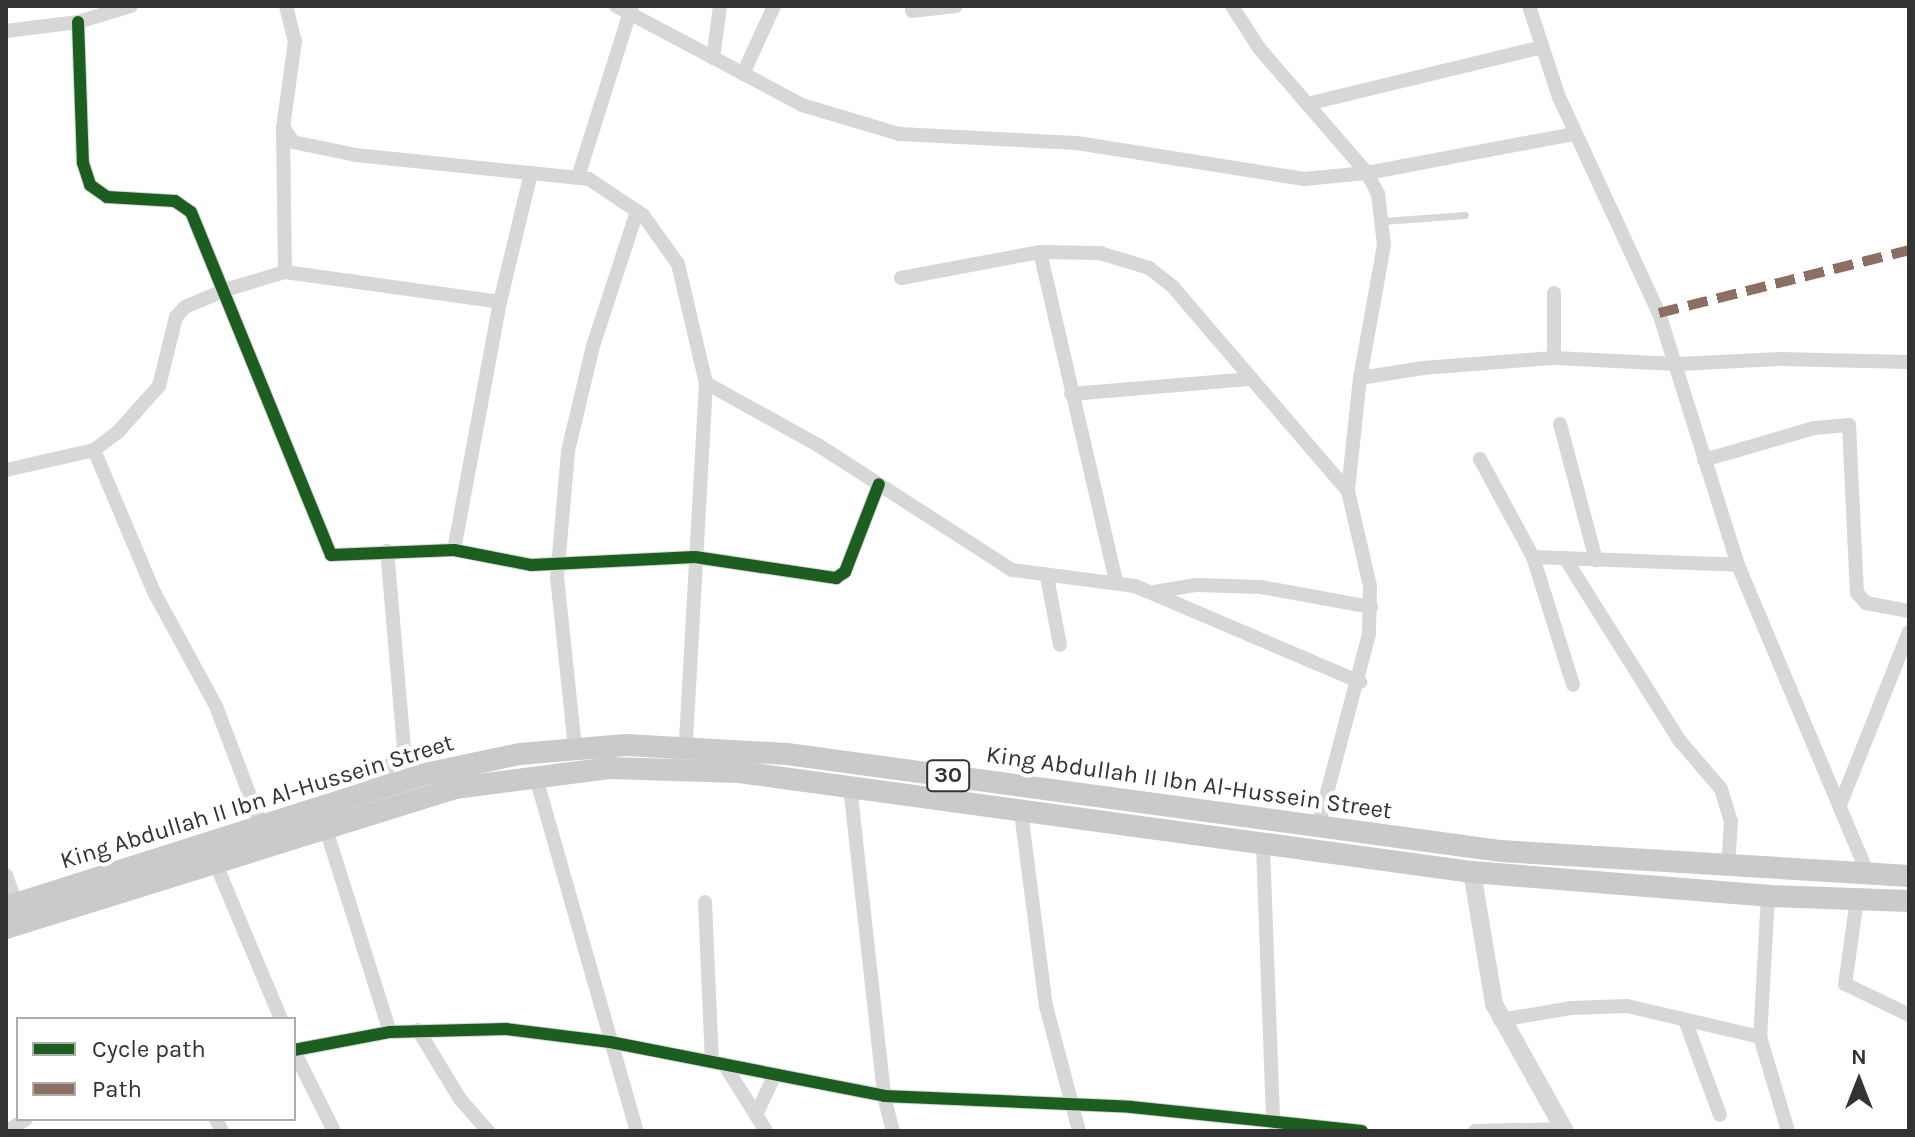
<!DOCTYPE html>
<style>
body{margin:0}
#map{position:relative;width:1915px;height:1137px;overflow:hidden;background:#fff;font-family:Karla,sans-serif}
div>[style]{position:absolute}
.service>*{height:7px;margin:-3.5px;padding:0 3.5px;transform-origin:3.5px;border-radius:3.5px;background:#d7d7d7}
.minor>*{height:14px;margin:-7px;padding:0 7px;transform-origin:7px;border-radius:7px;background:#d7d7d7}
.tertiary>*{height:18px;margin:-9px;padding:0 9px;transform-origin:9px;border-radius:9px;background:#d7d7d7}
.primary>*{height:22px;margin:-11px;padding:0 11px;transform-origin:11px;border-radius:11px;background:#cacaca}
.quiet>*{height:10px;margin-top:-5px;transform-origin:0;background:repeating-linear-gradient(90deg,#8d6e63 0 20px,transparent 0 30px)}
.cycleway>*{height:12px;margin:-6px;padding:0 6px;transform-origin:6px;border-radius:6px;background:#1b5e20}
span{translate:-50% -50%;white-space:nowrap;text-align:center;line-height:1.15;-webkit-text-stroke:8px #fff;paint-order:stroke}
.shield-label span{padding:2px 6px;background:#fff;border:2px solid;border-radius:6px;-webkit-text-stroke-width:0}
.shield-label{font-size:22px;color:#333;font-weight:700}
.street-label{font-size:24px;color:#333}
.frame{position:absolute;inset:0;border:8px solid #333;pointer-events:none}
.legend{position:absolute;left:16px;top:1017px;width:280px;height:104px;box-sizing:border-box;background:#fff;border:2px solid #adadad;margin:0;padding:10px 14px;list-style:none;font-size:24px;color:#333}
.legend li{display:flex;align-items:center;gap:16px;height:40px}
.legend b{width:40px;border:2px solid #adadad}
.north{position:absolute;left:1819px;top:1041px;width:80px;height:80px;-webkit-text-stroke:6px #fff;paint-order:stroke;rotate:0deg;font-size:22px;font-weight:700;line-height:32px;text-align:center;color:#333}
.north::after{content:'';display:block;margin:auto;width:28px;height:36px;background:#333;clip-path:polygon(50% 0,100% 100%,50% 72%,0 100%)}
</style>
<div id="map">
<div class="service">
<div style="left:1383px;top:221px;width:82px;rotate:-4.2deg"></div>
</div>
<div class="minor">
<div style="left:286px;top:6px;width:36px;rotate:76deg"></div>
<div style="left:295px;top:41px;width:87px;rotate:97.9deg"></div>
<div style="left:283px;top:127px;width:18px;rotate:56deg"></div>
<div style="left:293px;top:142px;width:64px;rotate:11.7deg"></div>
<div style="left:356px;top:155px;width:234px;rotate:5.9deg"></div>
<div style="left:589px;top:179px;width:65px;rotate:33.7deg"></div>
<div style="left:643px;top:215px;width:60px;rotate:54.5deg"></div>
<div style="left:678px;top:264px;width:122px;rotate:76.8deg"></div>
<div style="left:706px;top:383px;width:363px;rotate:93.2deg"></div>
<div style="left:616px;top:6px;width:211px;rotate:28deg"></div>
<div style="left:802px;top:105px;width:101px;rotate:16.6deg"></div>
<div style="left:899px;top:134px;width:178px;rotate:2.9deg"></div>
<div style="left:1077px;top:143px;width:230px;rotate:9deg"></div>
<div style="left:1304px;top:179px;width:63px;rotate:-5.4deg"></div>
<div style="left:1367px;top:173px;width:211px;rotate:-10.7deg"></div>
<div style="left:1232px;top:6px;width:50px;rotate:57.3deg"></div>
<div style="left:1259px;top:48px;width:165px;rotate:49.2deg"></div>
<div style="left:1367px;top:173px;width:24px;rotate:62deg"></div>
<div style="left:1378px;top:194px;width:51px;rotate:83.3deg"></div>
<div style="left:1384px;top:245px;width:135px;rotate:100.2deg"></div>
<div style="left:1360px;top:378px;width:114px;rotate:96.1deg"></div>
<div style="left:1529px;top:6px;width:96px;rotate:71.8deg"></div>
<div style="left:1559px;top:97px;width:238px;rotate:65.2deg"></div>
<div style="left:1659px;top:313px;width:264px;rotate:72.6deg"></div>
<div style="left:1738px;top:565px;width:335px;rotate:67.2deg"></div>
<div style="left:912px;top:11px;width:44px;rotate:-6.5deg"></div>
<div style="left:78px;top:22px;width:141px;rotate:88deg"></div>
<div style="left:83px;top:163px;width:23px;rotate:72deg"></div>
<div style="left:90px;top:185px;width:21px;rotate:35deg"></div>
<div style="left:107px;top:197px;width:68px;rotate:3.4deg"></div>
<div style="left:175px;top:201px;width:19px;rotate:35deg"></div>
<div style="left:191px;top:212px;width:370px;rotate:67.8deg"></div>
<div style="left:331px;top:555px;width:123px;rotate:-2.3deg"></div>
<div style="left:454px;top:550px;width:78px;rotate:11deg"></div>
<div style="left:531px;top:565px;width:164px;rotate:-2.8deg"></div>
<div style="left:695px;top:557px;width:143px;rotate:8.5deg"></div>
<div style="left:836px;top:578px;width:11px;rotate:-34deg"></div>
<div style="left:845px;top:572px;width:94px;rotate:-68.9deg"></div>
<div style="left:6px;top:31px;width:73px;rotate:-7.1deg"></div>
<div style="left:78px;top:22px;width:55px;rotate:-16.8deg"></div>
<div style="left:713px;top:58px;width:52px;rotate:-82.3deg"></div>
<div style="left:743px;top:74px;width:75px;rotate:-65.5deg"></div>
<div style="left:1307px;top:104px;width:242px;rotate:-13.6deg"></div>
<div style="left:283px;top:129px;width:143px;rotate:89.2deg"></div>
<div style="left:578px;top:177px;width:176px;rotate:-72.5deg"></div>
<div style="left:1040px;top:252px;width:339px;rotate:77deg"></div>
<div style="left:901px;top:278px;width:141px;rotate:-10.6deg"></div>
<div style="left:1040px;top:252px;width:60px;rotate:1deg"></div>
<div style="left:1100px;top:253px;width:51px;rotate:17deg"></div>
<div style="left:1149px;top:268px;width:31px;rotate:38deg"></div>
<div style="left:1173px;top:287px;width:269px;rotate:49.4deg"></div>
<div style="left:1348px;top:491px;width:98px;rotate:77deg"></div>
<div style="left:1370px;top:586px;width:48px;rotate:91.2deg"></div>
<div style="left:1369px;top:634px;width:200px;rotate:104.8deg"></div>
<div style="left:1554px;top:358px;width:65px;rotate:-90deg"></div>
<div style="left:1360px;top:378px;width:64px;rotate:-9deg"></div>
<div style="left:1423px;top:368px;width:131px;rotate:-4.4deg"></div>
<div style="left:1554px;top:358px;width:124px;rotate:2.8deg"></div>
<div style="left:1678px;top:364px;width:101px;rotate:-2.8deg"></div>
<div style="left:1779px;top:359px;width:130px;rotate:1.3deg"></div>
<div style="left:706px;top:383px;width:128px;rotate:29deg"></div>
<div style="left:818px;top:445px;width:231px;rotate:32.8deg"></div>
<div style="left:1012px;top:570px;width:124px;rotate:7.4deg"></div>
<div style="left:1135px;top:586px;width:245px;rotate:23.1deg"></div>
<div style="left:1071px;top:394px;width:181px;rotate:-4.8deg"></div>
<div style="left:1560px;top:424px;width:141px;rotate:75.2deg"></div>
<div style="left:94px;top:450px;width:154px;rotate:67.1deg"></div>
<div style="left:154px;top:592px;width:130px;rotate:61.5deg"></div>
<div style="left:216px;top:706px;width:127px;rotate:69.3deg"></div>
<div style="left:1480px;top:459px;width:111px;rotate:61.6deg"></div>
<div style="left:1533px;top:557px;width:134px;rotate:72.6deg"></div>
<div style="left:1704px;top:460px;width:115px;rotate:-16.2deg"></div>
<div style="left:1814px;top:428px;width:35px;rotate:-5deg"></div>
<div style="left:1849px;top:425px;width:168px;rotate:87.3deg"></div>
<div style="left:1857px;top:593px;width:13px;rotate:48deg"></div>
<div style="left:1866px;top:603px;width:44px;rotate:10.5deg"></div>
<div style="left:6px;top:470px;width:90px;rotate:-12.8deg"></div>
<div style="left:94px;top:450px;width:30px;rotate:-37deg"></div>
<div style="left:118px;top:432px;width:62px;rotate:-48.3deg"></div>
<div style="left:159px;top:386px;width:71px;rotate:-76.2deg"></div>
<div style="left:176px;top:317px;width:13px;rotate:-48deg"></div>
<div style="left:185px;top:307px;width:43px;rotate:-23deg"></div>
<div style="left:225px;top:290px;width:63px;rotate:-16.7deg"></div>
<div style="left:285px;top:272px;width:217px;rotate:7.9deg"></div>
<div style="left:454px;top:550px;width:252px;rotate:-79.5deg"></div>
<div style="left:500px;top:302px;width:133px;rotate:-76.5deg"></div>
<div style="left:1533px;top:557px;width:205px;rotate:2.2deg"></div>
<div style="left:1565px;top:558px;width:216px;rotate:57.9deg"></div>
<div style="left:1680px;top:741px;width:63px;rotate:49.5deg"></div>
<div style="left:1721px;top:789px;width:34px;rotate:73deg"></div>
<div style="left:1731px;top:821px;width:46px;rotate:93.7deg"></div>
<div style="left:1047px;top:577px;width:69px;rotate:79.2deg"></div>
<div style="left:1154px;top:592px;width:43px;rotate:-9.5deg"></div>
<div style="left:1196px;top:585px;width:65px;rotate:1.8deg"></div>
<div style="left:1261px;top:587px;width:112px;rotate:10.3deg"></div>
<div style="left:575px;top:748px;width:171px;rotate:-96deg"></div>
<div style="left:557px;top:578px;width:127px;rotate:-85deg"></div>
<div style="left:568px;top:451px;width:108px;rotate:-76.6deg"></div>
<div style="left:593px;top:346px;width:142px;rotate:-71.9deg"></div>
<div style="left:535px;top:774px;width:371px;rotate:74.1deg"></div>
<div style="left:850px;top:786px;width:312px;rotate:83.7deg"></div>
<div style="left:884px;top:1096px;width:36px;rotate:76deg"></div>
<div style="left:371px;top:788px;width:52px;rotate:-50.5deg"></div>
<div style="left:404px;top:748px;width:198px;rotate:-94.9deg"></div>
<div style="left:1840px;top:805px;width:186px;rotate:-68.3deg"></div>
<div style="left:1021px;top:812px;width:196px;rotate:82.7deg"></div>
<div style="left:1046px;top:1006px;width:129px;rotate:75.2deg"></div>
<div style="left:325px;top:826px;width:216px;rotate:72.5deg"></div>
<div style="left:1263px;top:846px;width:277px;rotate:87.9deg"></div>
<div style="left:215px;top:862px;width:170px;rotate:67.2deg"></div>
<div style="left:6px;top:875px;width:31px;rotate:71deg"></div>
<div style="left:1768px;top:896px;width:141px;rotate:93.2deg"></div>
<div style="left:1760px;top:1037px;width:98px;rotate:73.4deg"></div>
<div style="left:1857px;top:899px;width:86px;rotate:98deg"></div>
<div style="left:1845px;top:984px;width:71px;rotate:25.8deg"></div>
<div style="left:705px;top:902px;width:160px;rotate:87.5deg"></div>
<div style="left:1500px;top:1020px;width:73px;rotate:-9.5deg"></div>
<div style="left:1572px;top:1008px;width:55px;rotate:-2.1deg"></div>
<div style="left:1627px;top:1006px;width:137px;rotate:13.1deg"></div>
<div style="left:1685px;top:1020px;width:101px;rotate:69.8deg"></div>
<div style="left:418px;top:1030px;width:81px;rotate:58.7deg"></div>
<div style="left:460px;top:1099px;width:43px;rotate:48.8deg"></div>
<div style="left:294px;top:1050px;width:98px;rotate:-10.6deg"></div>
<div style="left:390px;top:1032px;width:116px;rotate:-1.5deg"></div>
<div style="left:506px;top:1029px;width:105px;rotate:7.1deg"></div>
<div style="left:610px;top:1042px;width:279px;rotate:11.1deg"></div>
<div style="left:884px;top:1096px;width:247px;rotate:2.5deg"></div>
<div style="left:1131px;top:1107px;width:232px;rotate:5.9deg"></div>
<div style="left:294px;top:1051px;width:89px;rotate:63.4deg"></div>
<div style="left:724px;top:1064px;width:79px;rotate:57.9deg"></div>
<div style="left:756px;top:1115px;width:45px;rotate:-65.1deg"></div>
<div style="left:216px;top:1119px;width:13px;rotate:63deg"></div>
<div style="left:7px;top:1131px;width:22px;rotate:-32deg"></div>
<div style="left:1475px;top:1131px;width:90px;rotate:-1.3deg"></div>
</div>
<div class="tertiary">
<div style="left:1472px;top:872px;width:134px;rotate:80.5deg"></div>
<div style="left:1494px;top:1004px;width:145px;rotate:60.8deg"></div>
</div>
<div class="primary">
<div style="left:6px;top:907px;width:440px;rotate:-17.6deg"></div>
<div style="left:425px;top:774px;width:97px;rotate:-11.9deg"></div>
<div style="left:520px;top:754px;width:106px;rotate:-4.9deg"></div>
<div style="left:626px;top:745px;width:161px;rotate:3.2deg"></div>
<div style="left:787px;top:754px;width:721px;rotate:7.74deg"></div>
<div style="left:1501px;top:851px;width:409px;rotate:3.5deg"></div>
<div style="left:6px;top:928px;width:470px;rotate:-17.3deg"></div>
<div style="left:455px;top:788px;width:155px;rotate:-7.4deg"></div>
<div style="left:609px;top:768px;width:130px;rotate:1.8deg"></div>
<div style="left:739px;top:772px;width:740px;rotate:7.77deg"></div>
<div style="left:1472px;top:872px;width:297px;rotate:4.6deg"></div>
<div style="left:1768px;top:896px;width:141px;rotate:2deg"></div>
</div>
<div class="quiet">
<div style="left:1659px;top:313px;width:258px;rotate:-14.1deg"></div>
</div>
<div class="cycleway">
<div style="left:78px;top:22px;width:141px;rotate:88deg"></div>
<div style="left:83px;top:163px;width:23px;rotate:72deg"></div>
<div style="left:90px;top:185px;width:21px;rotate:35deg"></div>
<div style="left:107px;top:197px;width:68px;rotate:3.4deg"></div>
<div style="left:175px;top:201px;width:19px;rotate:35deg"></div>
<div style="left:191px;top:212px;width:370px;rotate:67.8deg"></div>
<div style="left:331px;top:555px;width:123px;rotate:-2.3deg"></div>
<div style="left:454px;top:550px;width:78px;rotate:11deg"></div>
<div style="left:531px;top:565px;width:164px;rotate:-2.8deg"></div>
<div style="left:695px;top:557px;width:143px;rotate:8.5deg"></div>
<div style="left:836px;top:578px;width:11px;rotate:-34deg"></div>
<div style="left:845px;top:572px;width:94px;rotate:-68.9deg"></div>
<div style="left:294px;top:1050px;width:98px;rotate:-10.6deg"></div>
<div style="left:390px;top:1032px;width:116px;rotate:-1.5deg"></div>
<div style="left:506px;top:1029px;width:105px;rotate:7.1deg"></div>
<div style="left:610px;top:1042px;width:279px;rotate:11.1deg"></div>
<div style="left:884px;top:1096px;width:247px;rotate:2.5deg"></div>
<div style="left:1131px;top:1107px;width:232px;rotate:5.9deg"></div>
</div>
<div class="shield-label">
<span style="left:948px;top:776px">30</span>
</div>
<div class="street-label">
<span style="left:1189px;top:783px;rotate:8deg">King Abdullah II Ibn Al-Hussein Street</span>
<span style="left:257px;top:802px;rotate:-17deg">King Abdullah II Ibn Al-Hussein Street</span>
</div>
<div class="frame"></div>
<ul class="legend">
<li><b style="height:10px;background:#1b5e20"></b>Cycle path</li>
<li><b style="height:10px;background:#8d6e63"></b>Path</li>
</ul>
<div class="north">N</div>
</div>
